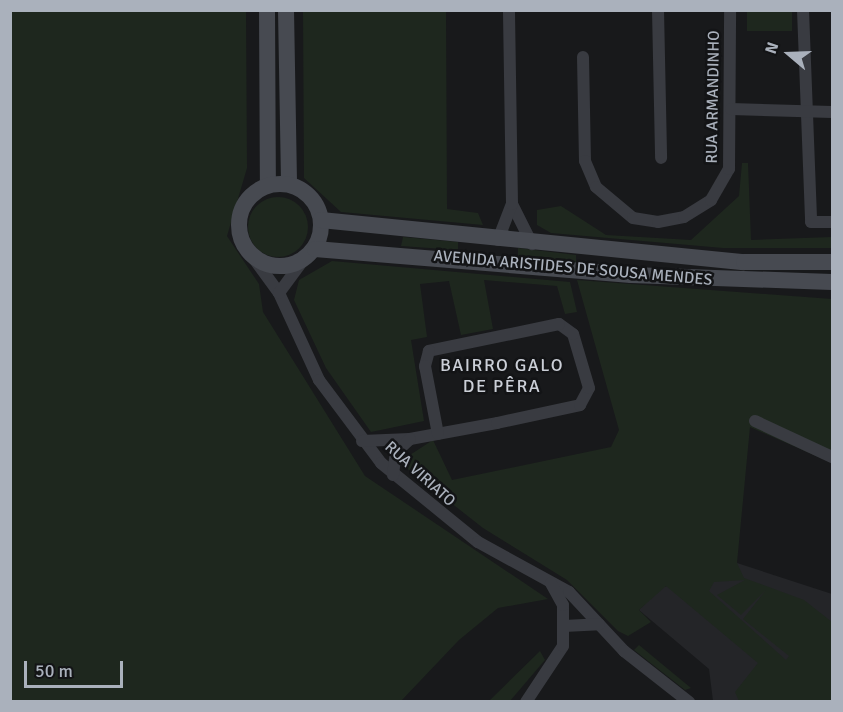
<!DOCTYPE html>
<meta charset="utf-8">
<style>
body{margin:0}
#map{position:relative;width:843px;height:712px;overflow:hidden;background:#18191b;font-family:Signika,sans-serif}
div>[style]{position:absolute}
.built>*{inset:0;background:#242528}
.green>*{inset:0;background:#1e271e;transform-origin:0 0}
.round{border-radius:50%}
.minor>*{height:12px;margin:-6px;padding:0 6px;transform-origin:6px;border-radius:6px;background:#393b41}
.secondary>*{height:16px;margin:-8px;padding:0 8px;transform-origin:8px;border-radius:8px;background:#474a51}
.secondary>.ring{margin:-8px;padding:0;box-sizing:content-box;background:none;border:16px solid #474a51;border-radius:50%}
span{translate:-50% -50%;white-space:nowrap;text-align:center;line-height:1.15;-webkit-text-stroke:5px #131416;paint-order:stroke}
.street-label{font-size:16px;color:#aab1bc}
.neighbourhood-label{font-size:18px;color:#cbcfd7;letter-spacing:1.5px}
.frame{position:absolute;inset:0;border:12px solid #aab1bc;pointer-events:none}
.north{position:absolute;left:759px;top:24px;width:60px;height:60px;-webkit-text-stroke:4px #131416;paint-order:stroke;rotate:289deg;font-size:16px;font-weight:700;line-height:24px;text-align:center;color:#aab1bc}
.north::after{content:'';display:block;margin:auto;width:21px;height:27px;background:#aab1bc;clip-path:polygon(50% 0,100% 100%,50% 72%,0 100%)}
.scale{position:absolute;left:24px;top:661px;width:99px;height:27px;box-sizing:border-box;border:3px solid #aab1bc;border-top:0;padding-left:8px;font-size:18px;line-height:21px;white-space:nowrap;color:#aab1bc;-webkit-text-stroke:4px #131416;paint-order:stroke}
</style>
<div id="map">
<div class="built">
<div style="clip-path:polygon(737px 563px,832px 594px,832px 636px,739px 701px,713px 701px,709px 669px,639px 610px,661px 588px)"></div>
</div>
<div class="green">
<div style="clip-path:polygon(10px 11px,246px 11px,247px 168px,227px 236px,259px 284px,263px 312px,365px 476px,548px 599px,498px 608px,459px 640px,401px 701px,11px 701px)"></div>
<div style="clip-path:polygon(303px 11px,446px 11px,447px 209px,478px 213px,483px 225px,341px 212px,304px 178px)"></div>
<div style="left:747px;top:11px;width:45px;height:20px"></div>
<div style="clip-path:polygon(742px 163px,748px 163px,751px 240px,832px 237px,832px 248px,723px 248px,551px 233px,537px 225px,537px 210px,561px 206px,606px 235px,691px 240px,739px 196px)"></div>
<div class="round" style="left:248px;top:197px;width:60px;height:60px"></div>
<div style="clip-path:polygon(403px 237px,458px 242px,458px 250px,401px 246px)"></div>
<div style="clip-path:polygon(518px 248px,576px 255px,576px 262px,518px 256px)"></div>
<div style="clip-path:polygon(332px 261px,570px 282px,577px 312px,565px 314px,557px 286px,484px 280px,493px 329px,461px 335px,449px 281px,420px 284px,427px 337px,411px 340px,424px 421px,371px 432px,326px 368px,294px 300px,299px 280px)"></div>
<div style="clip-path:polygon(evenodd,577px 280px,832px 299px,832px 463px,750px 427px,737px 563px,744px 578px,804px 600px,832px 622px,832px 701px,739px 701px,735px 692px,758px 663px,666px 586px,639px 610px,651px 622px,628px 636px,618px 631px,567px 580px,483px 528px,399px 462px,433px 440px,452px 480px,611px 447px,619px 430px,577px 280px,745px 580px,717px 595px,741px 615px,766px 590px,743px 619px,789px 656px,786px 660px,709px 591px,714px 582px,745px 580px)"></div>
<div style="clip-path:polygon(639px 645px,691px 688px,685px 690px,634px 650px)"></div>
<div style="clip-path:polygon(540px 651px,545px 660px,510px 701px,489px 701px)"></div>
</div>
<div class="minor">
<div style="left:658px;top:10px;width:148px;rotate:88.8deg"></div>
<div style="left:803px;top:10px;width:212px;rotate:87.8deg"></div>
<div style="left:811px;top:222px;width:21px"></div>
<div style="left:583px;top:57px;width:104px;rotate:88.9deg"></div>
<div style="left:585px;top:161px;width:28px;rotate:67deg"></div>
<div style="left:596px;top:187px;width:48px;rotate:40deg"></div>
<div style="left:633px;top:218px;width:25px;rotate:9deg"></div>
<div style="left:658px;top:222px;width:26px;rotate:-11deg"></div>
<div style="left:684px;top:217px;width:32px;rotate:-32deg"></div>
<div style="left:711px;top:200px;width:36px;rotate:-60deg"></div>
<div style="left:729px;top:169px;width:159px;rotate:-89.6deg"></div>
<div style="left:731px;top:109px;width:101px;rotate:1.7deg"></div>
<div style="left:512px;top:204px;width:45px;rotate:63.4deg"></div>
<div style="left:498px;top:240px;width:39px;rotate:-69deg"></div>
<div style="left:512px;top:204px;width:194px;rotate:-90.9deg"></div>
<div style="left:249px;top:252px;width:51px;rotate:53.8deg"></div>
<div style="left:279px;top:293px;width:96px;rotate:65.3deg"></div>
<div style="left:319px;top:380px;width:104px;rotate:53.2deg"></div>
<div style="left:381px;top:463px;width:125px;rotate:39.2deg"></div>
<div style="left:478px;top:542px;width:104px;rotate:28.8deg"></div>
<div style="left:569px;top:592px;width:81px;rotate:47deg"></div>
<div style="left:624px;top:651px;width:83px;rotate:38.1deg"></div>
<div style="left:279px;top:293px;width:42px;rotate:-53.7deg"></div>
<div style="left:755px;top:421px;width:85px;rotate:25.1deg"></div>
<div style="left:362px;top:441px;width:48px;rotate:-2.4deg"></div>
<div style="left:410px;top:439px;width:88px;rotate:-10.4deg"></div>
<div style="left:497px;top:423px;width:85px;rotate:-12.2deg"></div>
<div style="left:580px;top:405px;width:19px;rotate:-62deg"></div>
<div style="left:589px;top:388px;width:56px;rotate:-106.5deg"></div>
<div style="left:573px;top:334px;width:17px;rotate:-144deg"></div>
<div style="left:559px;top:324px;width:133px;rotate:168.3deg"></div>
<div style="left:429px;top:351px;width:16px;rotate:105deg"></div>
<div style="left:425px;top:366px;width:69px;rotate:79.2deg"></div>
<div style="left:393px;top:475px;width:23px;rotate:-83deg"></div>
<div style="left:396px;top:452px;width:19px;rotate:-43deg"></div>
<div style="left:564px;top:626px;width:35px;rotate:-3deg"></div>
<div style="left:526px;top:702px;width:67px;rotate:-56.5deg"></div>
<div style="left:563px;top:646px;width:41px;rotate:-90deg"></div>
<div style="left:563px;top:605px;width:25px;rotate:-119deg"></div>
</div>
<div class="secondary">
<div style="left:267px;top:10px;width:175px;rotate:89.7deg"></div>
<div style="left:286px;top:10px;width:174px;rotate:89deg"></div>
<div class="ring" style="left:239px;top:184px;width:66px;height:66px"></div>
<div style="left:321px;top:220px;width:425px;rotate:5.7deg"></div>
<div style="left:744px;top:262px;width:88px"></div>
<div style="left:315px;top:249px;width:317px;rotate:4.7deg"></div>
<div style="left:631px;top:275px;width:201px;rotate:2deg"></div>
</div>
<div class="street-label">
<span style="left:713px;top:97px;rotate:-89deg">RUA ARMANDINHO</span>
<span style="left:573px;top:268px;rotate:5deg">AVENIDA ARISTIDES DE SOUSA MENDES</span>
<span style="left:420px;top:474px;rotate:42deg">RUA VIRIATO</span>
</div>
<div class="neighbourhood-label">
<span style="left:502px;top:376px">BAIRRO GALO<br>DE PÊRA</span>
</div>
<div class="frame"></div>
<div class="north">N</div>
<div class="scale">50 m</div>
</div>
